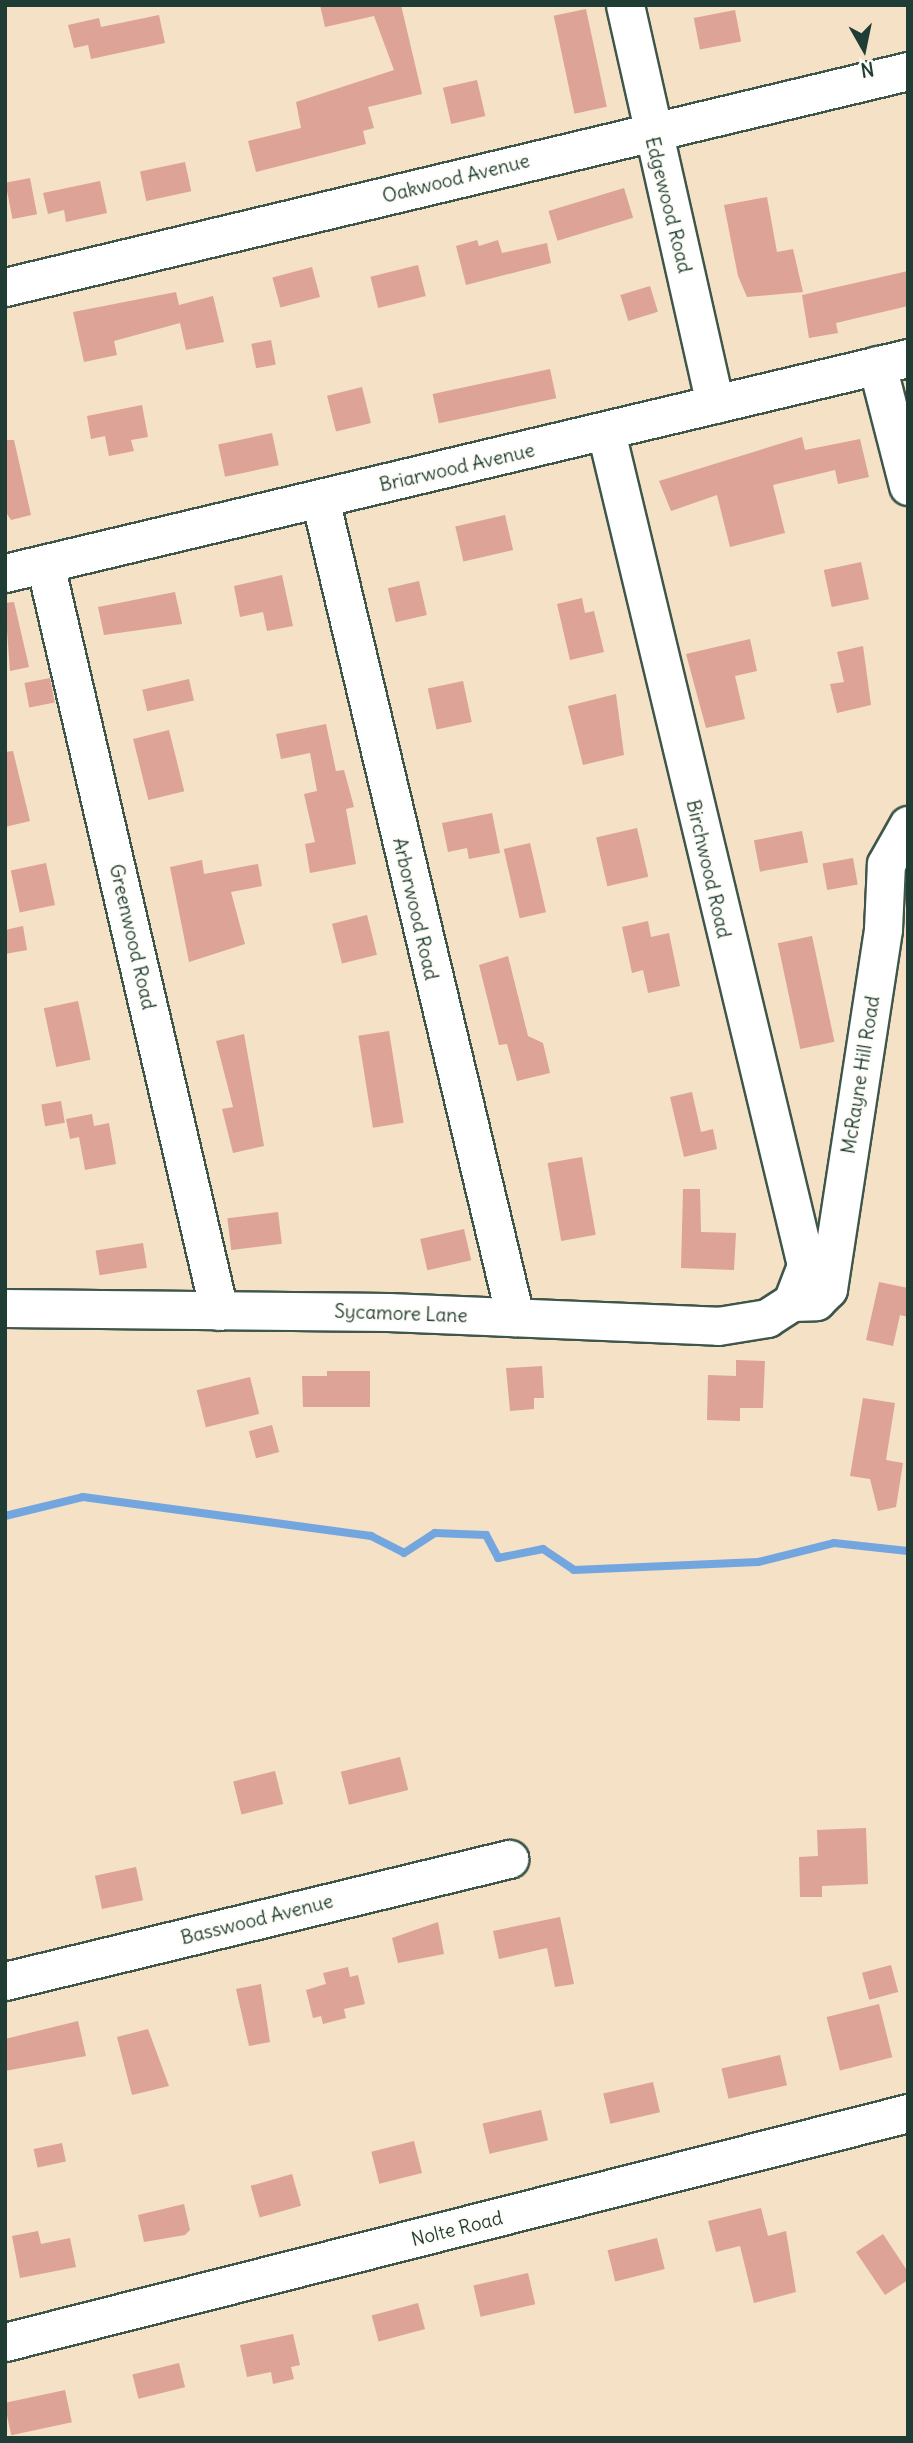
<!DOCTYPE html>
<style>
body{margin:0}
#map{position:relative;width:913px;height:2443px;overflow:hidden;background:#f4e1c6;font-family:Delius,sans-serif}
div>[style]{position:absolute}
.stream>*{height:8px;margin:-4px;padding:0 4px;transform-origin:4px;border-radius:4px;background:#73a6df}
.building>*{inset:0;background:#dca396;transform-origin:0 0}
.roads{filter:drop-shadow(2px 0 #3f564a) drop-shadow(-2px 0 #3f564a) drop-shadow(0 2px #3f564a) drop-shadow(0 -2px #3f564a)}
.minor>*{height:37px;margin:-18.5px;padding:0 18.5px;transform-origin:18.5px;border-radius:18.5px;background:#fff}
span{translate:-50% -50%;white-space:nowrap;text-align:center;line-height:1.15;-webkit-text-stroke:5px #fdfcf7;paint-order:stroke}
.street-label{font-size:19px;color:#1f3d34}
.frame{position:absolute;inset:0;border:7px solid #1f3d34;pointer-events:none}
.north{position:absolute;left:829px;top:14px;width:70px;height:70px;-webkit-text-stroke:5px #fdfcf7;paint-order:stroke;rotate:171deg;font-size:19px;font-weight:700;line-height:28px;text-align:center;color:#1f3d34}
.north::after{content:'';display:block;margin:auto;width:24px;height:32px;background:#1f3d34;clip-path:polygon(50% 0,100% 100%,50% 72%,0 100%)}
</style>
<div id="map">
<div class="stream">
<div style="left:5px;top:1516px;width:80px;rotate:-13.7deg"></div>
<div style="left:83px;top:1497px;width:291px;rotate:7.7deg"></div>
<div style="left:371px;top:1536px;width:37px;rotate:27deg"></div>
<div style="left:404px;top:1553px;width:37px;rotate:-33deg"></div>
<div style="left:435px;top:1533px;width:51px;rotate:2.2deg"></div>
<div style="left:486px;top:1535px;width:26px;rotate:62deg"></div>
<div style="left:498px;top:1558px;width:46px;rotate:-11.3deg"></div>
<div style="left:543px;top:1549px;width:37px;rotate:34deg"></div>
<div style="left:574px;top:1570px;width:184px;rotate:-2.5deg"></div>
<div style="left:758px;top:1562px;width:78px;rotate:-14deg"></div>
<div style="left:834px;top:1543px;width:74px;rotate:6.2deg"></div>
</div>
<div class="building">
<div style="clip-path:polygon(320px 5px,401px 5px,422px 94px,368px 107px,374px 128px,363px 131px,366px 144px,256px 172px,248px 141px,301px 128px,296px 102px,394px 70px,374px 16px,325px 27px)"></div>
<div style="left:586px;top:9px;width:100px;height:33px;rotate:78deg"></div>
<div style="left:735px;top:10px;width:32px;height:42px;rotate:79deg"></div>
<div style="clip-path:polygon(159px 15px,165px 43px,91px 59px,88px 45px,74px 48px,68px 25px,99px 18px,101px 27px)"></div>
<div style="left:477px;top:80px;width:37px;height:35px;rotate:77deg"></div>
<div style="left:185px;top:162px;width:30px;height:46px;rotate:78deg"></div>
<div style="left:30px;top:178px;width:37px;height:25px;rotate:79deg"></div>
<div style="clip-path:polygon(100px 181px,107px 213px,66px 222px,64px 210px,48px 214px,43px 193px)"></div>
<div style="left:624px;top:188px;width:31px;height:79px;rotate:73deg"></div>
<div style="clip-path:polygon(767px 197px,777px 252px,793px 249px,803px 292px,747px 297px,738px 276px,724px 205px)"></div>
<div style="clip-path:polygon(477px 240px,479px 246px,498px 240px,502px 253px,547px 243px,551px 263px,466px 285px,456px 246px)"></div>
<div style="left:418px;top:265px;width:32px;height:49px;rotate:76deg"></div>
<div style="left:312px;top:267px;width:31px;height:41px;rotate:75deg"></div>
<div style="clip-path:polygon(908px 271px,908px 306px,836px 323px,838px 333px,809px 338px,802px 295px)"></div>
<div style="left:650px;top:286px;width:27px;height:31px;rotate:73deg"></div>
<div style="clip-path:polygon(176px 292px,179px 305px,213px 296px,224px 342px,186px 350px,180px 323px,114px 341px,117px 355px,84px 362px,73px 312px)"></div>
<div style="left:271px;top:340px;width:25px;height:20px;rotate:79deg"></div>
<div style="left:550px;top:369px;width:30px;height:120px;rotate:78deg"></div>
<div style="left:362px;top:387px;width:37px;height:36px;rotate:76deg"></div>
<div style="clip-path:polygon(142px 405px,148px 437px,131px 440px,134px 451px,109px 456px,105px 436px,91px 439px,87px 416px)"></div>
<div style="left:272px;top:433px;width:33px;height:55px;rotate:78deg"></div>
<div style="clip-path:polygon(802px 437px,805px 450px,860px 439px,869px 477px,838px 484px,835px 470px,773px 485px,785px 533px,730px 547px,717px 495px,671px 511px,659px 481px)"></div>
<div style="clip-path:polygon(5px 440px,14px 440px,31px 515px,11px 520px,5px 511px)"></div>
<div style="left:505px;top:515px;width:36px;height:51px;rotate:77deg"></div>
<div style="left:861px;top:562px;width:38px;height:38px;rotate:78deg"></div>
<div style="clip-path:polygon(282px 575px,293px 626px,267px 631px,263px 612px,240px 617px,234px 586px)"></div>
<div style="left:419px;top:581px;width:35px;height:32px;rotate:77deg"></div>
<div style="clip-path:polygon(175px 592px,182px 624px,104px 635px,98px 607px)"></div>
<div style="clip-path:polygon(582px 598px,585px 613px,594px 611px,604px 652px,570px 660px,557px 604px)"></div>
<div style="clip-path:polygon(14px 602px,29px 667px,10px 671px,5px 603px)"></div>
<div style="clip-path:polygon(750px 639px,757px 671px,735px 676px,745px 719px,706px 728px,686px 654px)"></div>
<div style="clip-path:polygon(863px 646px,871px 705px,837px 713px,830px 684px,844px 682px,837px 652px)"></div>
<div style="left:50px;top:678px;width:25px;height:26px;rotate:79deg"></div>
<div style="left:189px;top:679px;width:22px;height:48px;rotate:77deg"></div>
<div style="left:463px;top:681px;width:42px;height:36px;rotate:78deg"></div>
<div style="clip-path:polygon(616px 694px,624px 755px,583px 765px,568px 706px)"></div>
<div style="clip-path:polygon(326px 724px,336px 771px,344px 770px,354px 807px,346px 809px,356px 864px,310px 873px,305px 844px,315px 842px,304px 794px,317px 791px,310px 753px,281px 759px,276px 734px)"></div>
<div style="left:169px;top:730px;width:63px;height:37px;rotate:76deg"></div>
<div style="clip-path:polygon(13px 751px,30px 821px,5px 827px,5px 752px)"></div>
<div style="clip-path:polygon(492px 813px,500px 853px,469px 859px,467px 848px,448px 852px,442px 823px)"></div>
<div style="left:637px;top:828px;width:50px;height:42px;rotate:77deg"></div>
<div style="left:802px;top:831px;width:32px;height:49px;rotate:79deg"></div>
<div style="left:530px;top:843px;width:71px;height:27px;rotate:77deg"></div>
<div style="left:853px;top:858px;width:27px;height:31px;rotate:80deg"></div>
<div style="clip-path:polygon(202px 860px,204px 874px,258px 864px,262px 886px,231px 892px,245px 944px,189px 962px,170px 867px)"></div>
<div style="left:46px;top:863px;width:43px;height:36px;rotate:78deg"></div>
<div style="left:367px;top:915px;width:41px;height:36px;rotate:76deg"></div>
<div style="clip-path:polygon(648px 921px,651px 937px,669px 933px,680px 986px,648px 993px,643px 970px,632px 973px,622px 927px)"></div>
<div style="clip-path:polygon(23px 926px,27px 950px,5px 954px,5px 930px)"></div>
<div style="left:812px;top:936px;width:108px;height:35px;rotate:78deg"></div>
<div style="clip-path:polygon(508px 956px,528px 1036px,543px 1043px,550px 1073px,517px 1081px,507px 1044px,499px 1045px,479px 965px)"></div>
<div style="left:78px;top:1001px;width:60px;height:35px;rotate:78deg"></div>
<div style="left:389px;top:1031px;width:93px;height:31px;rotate:81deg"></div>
<div style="clip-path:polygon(244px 1034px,264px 1146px,233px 1153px,222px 1109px,233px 1107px,216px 1041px)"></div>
<div style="clip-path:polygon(692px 1092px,701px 1132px,713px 1129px,717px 1149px,684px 1157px,670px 1097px)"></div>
<div style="left:61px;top:1101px;width:22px;height:20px;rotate:80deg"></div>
<div style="clip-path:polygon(92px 1114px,94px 1126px,109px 1123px,116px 1164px,85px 1170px,79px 1137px,70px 1139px,66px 1119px)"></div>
<div style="left:582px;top:1157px;width:79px;height:35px;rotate:80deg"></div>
<div style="clip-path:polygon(683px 1189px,700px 1189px,701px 1232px,736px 1233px,734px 1270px,681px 1268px)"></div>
<div style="left:278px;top:1212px;width:32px;height:51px;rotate:83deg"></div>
<div style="left:464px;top:1229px;width:32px;height:45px;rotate:77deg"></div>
<div style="left:143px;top:1243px;width:25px;height:48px;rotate:81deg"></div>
<div style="clip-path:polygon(879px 1282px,908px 1288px,908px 1317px,900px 1315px,893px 1346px,866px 1340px)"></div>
<div style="clip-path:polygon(736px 1360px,765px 1361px,763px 1408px,740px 1408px,740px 1421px,707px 1420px,708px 1375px,736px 1376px)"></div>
<div style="clip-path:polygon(542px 1366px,544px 1398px,534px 1398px,534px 1409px,510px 1411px,506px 1368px)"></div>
<div style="clip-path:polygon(327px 1371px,370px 1371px,370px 1407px,303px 1407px,302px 1376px,327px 1376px)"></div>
<div style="left:250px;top:1377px;width:38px;height:55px;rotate:76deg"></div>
<div style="clip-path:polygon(863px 1398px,895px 1403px,886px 1460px,903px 1463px,896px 1507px,878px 1511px,870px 1479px,850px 1476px)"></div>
<div style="left:272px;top:1425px;width:28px;height:24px;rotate:75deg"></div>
<div style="left:400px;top:1757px;width:34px;height:61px;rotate:76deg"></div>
<div style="left:275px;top:1771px;width:34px;height:43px;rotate:76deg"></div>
<div style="clip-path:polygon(866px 1828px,868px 1884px,822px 1886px,822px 1897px,800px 1897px,799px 1857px,818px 1856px,817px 1830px)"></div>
<div style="left:136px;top:1867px;width:34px;height:42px;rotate:78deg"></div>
<div style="clip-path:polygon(560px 1917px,574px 1984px,555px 1987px,547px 1948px,499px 1959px,493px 1931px)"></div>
<div style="clip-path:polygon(438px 1922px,444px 1954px,398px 1963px,392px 1938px)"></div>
<div style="left:891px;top:1965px;width:28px;height:30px;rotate:75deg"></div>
<div style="clip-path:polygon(348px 1967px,350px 1977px,358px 1975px,365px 2004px,344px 2009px,346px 2018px,323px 2024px,321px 2016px,313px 2018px,306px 1990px,326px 1984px,323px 1973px)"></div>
<div style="clip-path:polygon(261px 1984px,270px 2042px,249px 2046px,236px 1989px)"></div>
<div style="left:879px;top:2004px;width:55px;height:54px;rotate:76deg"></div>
<div style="clip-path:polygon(78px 2021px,86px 2056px,5px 2071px,5px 2039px)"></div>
<div style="clip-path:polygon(148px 2029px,169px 2086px,132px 2095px,117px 2037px)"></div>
<div style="left:780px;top:2055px;width:31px;height:60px;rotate:77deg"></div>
<div style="left:653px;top:2082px;width:31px;height:51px;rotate:77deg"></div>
<div style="left:541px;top:2110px;width:31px;height:60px;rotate:77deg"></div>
<div style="left:414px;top:2141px;width:33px;height:44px;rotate:76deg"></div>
<div style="left:62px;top:2143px;width:19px;height:29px;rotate:78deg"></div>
<div style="left:292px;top:2174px;width:33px;height:43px;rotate:74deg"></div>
<div style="clip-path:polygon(184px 2204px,190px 2230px,185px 2235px,144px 2242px,138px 2215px)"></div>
<div style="clip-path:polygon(761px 2208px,768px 2236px,786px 2231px,796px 2292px,754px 2303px,740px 2246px,716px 2252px,708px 2221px)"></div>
<div style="clip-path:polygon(38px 2231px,41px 2244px,70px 2238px,76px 2267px,20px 2278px,12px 2236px)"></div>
<div style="clip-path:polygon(883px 2234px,908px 2272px,908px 2280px,885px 2295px,856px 2252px)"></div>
<div style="left:657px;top:2238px;width:32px;height:51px;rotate:76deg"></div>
<div style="left:528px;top:2273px;width:32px;height:56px;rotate:77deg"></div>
<div style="left:418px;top:2303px;width:27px;height:48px;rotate:75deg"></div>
<div style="clip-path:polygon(293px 2334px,300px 2365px,291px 2367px,294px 2379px,273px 2384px,271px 2372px,247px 2377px,240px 2345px)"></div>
<div style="left:179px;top:2363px;width:25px;height:48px;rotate:76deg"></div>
<div style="left:65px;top:2390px;width:33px;height:62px;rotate:78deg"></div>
</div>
<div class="roads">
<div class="minor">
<div style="left:625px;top:5px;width:409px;rotate:77.3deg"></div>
<div style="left:5px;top:287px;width:928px;rotate:-13.45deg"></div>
<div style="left:877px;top:365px;width:125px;rotate:75.6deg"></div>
<div style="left:320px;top:499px;width:841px;rotate:76.59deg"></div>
<div style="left:45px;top:564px;width:767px;rotate:76.89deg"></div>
<div style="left:5px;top:573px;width:928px;rotate:-13.39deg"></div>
<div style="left:792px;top:1302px;width:24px;rotate:-2deg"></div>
<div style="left:816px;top:1301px;width:17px;rotate:-45deg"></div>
<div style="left:828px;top:1289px;width:364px;rotate:-81.3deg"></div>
<div style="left:883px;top:929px;width:65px;rotate:-87.4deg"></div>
<div style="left:886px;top:864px;width:45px;rotate:-60.6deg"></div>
<div style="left:5px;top:1308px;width:383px;rotate:0.6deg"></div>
<div style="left:388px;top:1312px;width:330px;rotate:2.4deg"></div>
<div style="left:718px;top:1326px;width:50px;rotate:-9.3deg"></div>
<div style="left:767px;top:1318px;width:30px;rotate:-33deg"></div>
<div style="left:792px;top:1302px;width:40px;rotate:-69deg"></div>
<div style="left:806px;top:1265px;width:857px;rotate:-103.5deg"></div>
<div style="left:5px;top:1981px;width:519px;rotate:-13.61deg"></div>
<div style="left:5px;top:2342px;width:932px;rotate:-14.23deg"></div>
</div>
</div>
<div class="street-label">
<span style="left:456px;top:179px;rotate:-14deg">Oakwood Avenue</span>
<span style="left:668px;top:205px;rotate:76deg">Edgewood Road</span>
<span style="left:457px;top:468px;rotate:-13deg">Briarwood Avenue</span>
<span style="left:708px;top:869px;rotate:77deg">Birchwood Road</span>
<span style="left:415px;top:909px;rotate:77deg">Arborwood Road</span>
<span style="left:132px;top:937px;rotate:77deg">Greenwood Road</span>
<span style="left:861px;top:1075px;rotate:-81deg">McRayne Hill Road</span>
<span style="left:401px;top:1314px;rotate:2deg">Sycamore Lane</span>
<span style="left:257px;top:1920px;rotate:-14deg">Basswood Avenue</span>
<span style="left:457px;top:2229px;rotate:-14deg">Nolte Road</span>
</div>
<div class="frame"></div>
<div class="north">N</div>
</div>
